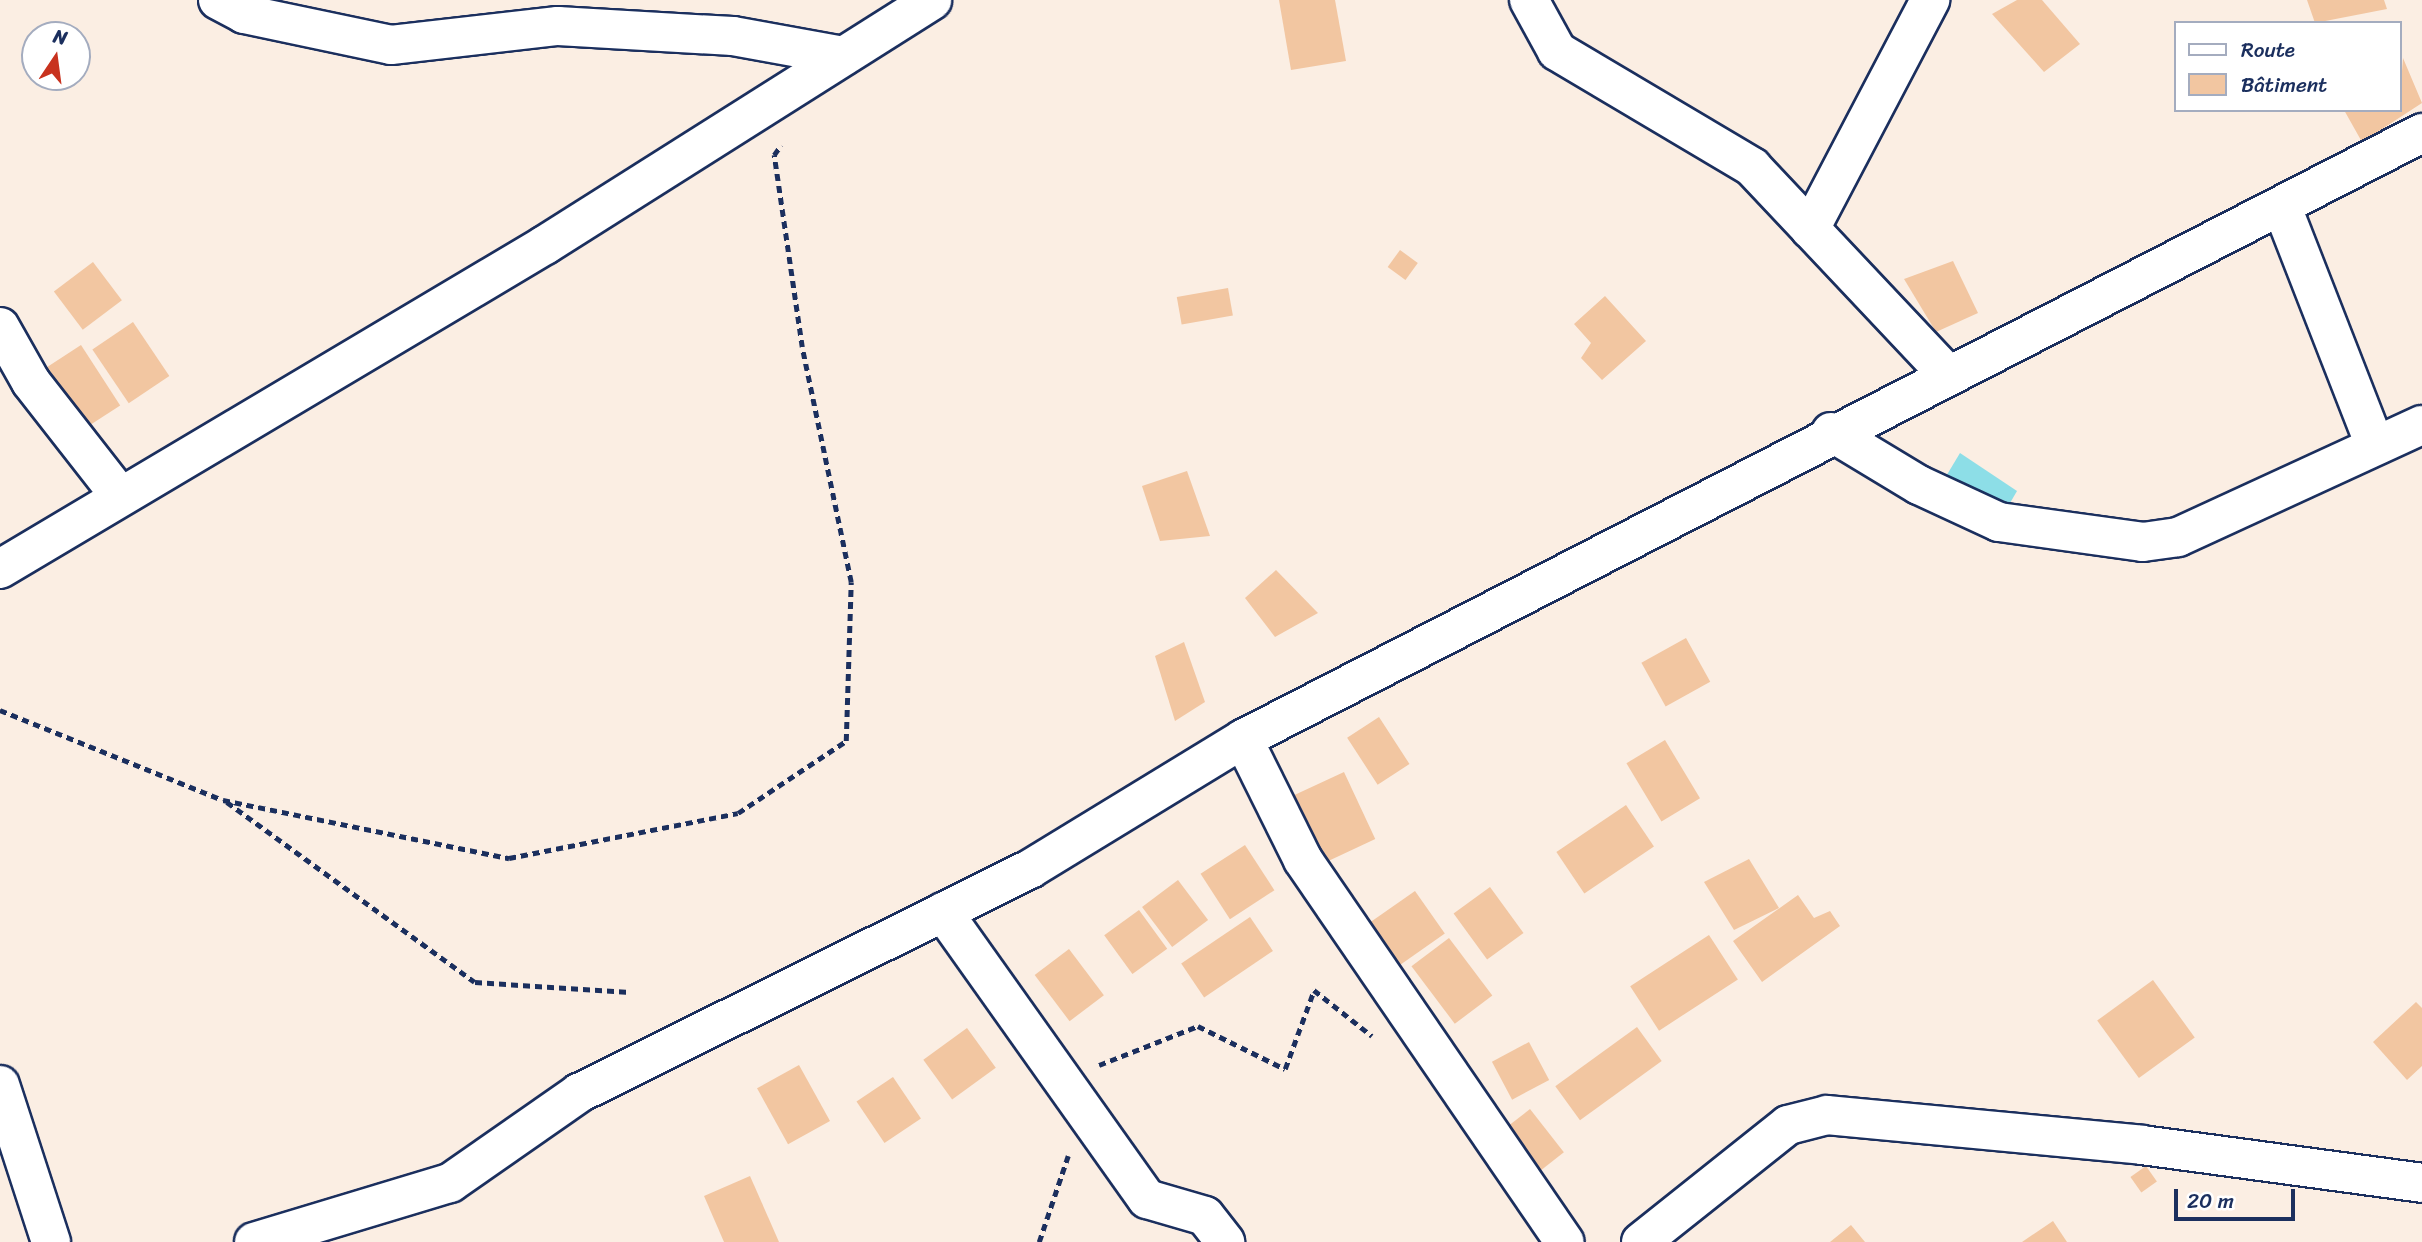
<!DOCTYPE html>
<meta charset="utf-8">
<style>
body{margin:0}
#map{position:relative;width:2422px;height:1242px;overflow:hidden;background:#fbeee3;font-family:Sriracha,sans-serif}
div>[style]{position:absolute}
.water>*{inset:0;background:#8ddee7}
.building>*{inset:0;background:#f2c6a1;transform-origin:0 0}
.path>*{height:4.5px;margin-top:-2.25px;transform-origin:0;background:repeating-linear-gradient(90deg,#1b2f5e 0 7px,transparent 0 12px)}
.roads{filter:drop-shadow(2px 0 #1b2f5e) drop-shadow(-2px 0 #1b2f5e) drop-shadow(0 2px #1b2f5e) drop-shadow(0 -2px #1b2f5e)}
.street>*{height:38px;margin:-19px;padding:0 19px;transform-origin:19px;border-radius:19px;background:#fff}
span{translate:-50% -50%;white-space:nowrap;text-align:center;line-height:1.15;-webkit-text-stroke:6px #fff;paint-order:stroke}
.legend{position:absolute;left:2174px;top:21px;width:228px;height:91px;box-sizing:border-box;background:#fff;border:2px solid #a4acbf;margin:0;padding:9px 12px;list-style:none;font-size:21px;color:#1b2f5e}
.legend li{display:flex;align-items:center;gap:14px;height:35px}
.legend b{width:35px;border:2px solid #a4acbf}
.north{position:absolute;left:21px;top:21px;width:70px;height:70px;box-sizing:border-box;background:#fff;border:2px solid #a4acbf;border-radius:50%;rotate:13deg;font-size:19px;font-weight:700;line-height:28px;text-align:center;color:#1b2f5e}
.north::after{content:'';display:block;margin:auto;width:24px;height:32px;background:#c8321e;clip-path:polygon(50% 0,100% 100%,50% 72%,0 100%)}
.scale{position:absolute;left:2174px;top:1189px;width:121px;height:32px;box-sizing:border-box;border:4px solid #1b2f5e;border-top:0;padding-left:9px;font-size:21px;line-height:24px;white-space:nowrap;color:#1b2f5e;-webkit-text-stroke:5px #fff;paint-order:stroke}
</style>
<div id="map">
<div class="water">
<div style="clip-path:polygon(1960px 453px,2017px 491px,1999px 522px,1936px 493px)"></div>
</div>
<div class="building">
<div style="clip-path:polygon(1279px 0,1335px 0,1346px 61px,1291px 70px)"></div>
<div style="clip-path:polygon(2017px 0,2042px 0,2080px 44px,2044px 72px,1992px 14px)"></div>
<div style="clip-path:polygon(2307px 0,2384px 0,2387px 9px,2315px 23px)"></div>
<div style="clip-path:polygon(2403px 58px,2422px 103px,2362px 142px,2344px 110px,2399px 110px)"></div>
<div style="left:1400px;top:250px;width:22px;height:21px;rotate:36deg"></div>
<div style="clip-path:polygon(1953px 261px,1978px 313px,1936px 332px,1904px 279px)"></div>
<div style="left:93px;top:262px;width:48px;height:49px;rotate:53deg"></div>
<div style="left:1228px;top:288px;width:28px;height:52px;rotate:80deg"></div>
<div style="clip-path:polygon(1605px 296px,1646px 341px,1602px 380px,1581px 358px,1591px 343px,1574px 324px)"></div>
<div style="left:133px;top:322px;width:65px;height:49px;rotate:56deg"></div>
<div style="left:81px;top:345px;width:72px;height:54px;rotate:57deg"></div>
<div style="clip-path:polygon(1187px 471px,1210px 536px,1160px 541px,1142px 486px)"></div>
<div style="clip-path:polygon(1276px 570px,1318px 613px,1275px 637px,1245px 598px)"></div>
<div style="left:1686px;top:638px;width:50px;height:51px;rotate:61deg"></div>
<div style="clip-path:polygon(1184px 642px,1205px 702px,1175px 721px,1155px 656px)"></div>
<div style="left:1379px;top:717px;width:56px;height:38px;rotate:57deg"></div>
<div style="left:1665px;top:740px;width:68px;height:45px;rotate:59deg"></div>
<div style="left:1344px;top:772px;width:74px;height:63px;rotate:65deg"></div>
<div style="left:1626px;top:805px;width:50px;height:84px;rotate:56deg"></div>
<div style="left:1245px;top:845px;width:54px;height:53px;rotate:57deg"></div>
<div style="clip-path:polygon(1749px 859px,1779px 908px,1734px 930px,1704px 882px)"></div>
<div style="left:1178px;top:880px;width:50px;height:45px;rotate:53deg"></div>
<div style="left:1490px;top:887px;width:57px;height:45px;rotate:54deg"></div>
<div style="left:1415px;top:891px;width:52px;height:73px;rotate:55deg"></div>
<div style="clip-path:polygon(1798px 895px,1814px 918px,1830px 911px,1840px 926px,1762px 982px,1733px 941px)"></div>
<div style="left:1139px;top:910px;width:48px;height:43px;rotate:54deg"></div>
<div style="left:1250px;top:917px;width:41px;height:83px;rotate:56deg"></div>
<div style="left:1709px;top:935px;width:53px;height:94px;rotate:57deg"></div>
<div style="left:1449px;top:938px;width:72px;height:47px;rotate:53deg"></div>
<div style="left:1069px;top:949px;width:58px;height:43px;rotate:53deg"></div>
<div style="left:2153px;top:980px;width:71px;height:69px;rotate:54deg"></div>
<div style="clip-path:polygon(2416px 1002px,2422px 1008px,2422px 1066px,2407px 1080px,2373px 1042px)"></div>
<div style="left:1637px;top:1027px;width:42px;height:101px;rotate:54deg"></div>
<div style="left:967px;top:1028px;width:49px;height:54px;rotate:54deg"></div>
<div style="left:1529px;top:1042px;width:43px;height:42px;rotate:62deg"></div>
<div style="left:799px;top:1065px;width:64px;height:48px;rotate:61deg"></div>
<div style="left:893px;top:1077px;width:50px;height:44px;rotate:56deg"></div>
<div style="left:1530px;top:1109px;width:55px;height:29px;rotate:52deg"></div>
<div style="left:2146px;top:1166px;width:19px;height:19px;rotate:55deg"></div>
<div style="clip-path:polygon(750px 1176px,779px 1242px,724px 1242px,704px 1196px)"></div>
<div style="clip-path:polygon(2053px 1221px,2067px 1242px,2022px 1242px)"></div>
<div style="clip-path:polygon(1851px 1225px,1865px 1242px,1830px 1242px)"></div>
</div>
<div class="path">
<div style="left:0;top:710px;width:240px;rotate:22deg"></div>
<div style="left:223px;top:800px;width:292px;rotate:11.5deg"></div>
<div style="left:509px;top:858px;width:233px;rotate:-11.1deg"></div>
<div style="left:738px;top:813px;width:130px;rotate:-33.7deg"></div>
<div style="left:846px;top:741px;width:159px;rotate:-88.2deg"></div>
<div style="left:851px;top:582px;width:240px;rotate:-101.8deg"></div>
<div style="left:802px;top:347px;width:194px;rotate:-98.3deg"></div>
<div style="left:774px;top:155px;width:12px;rotate:-55deg"></div>
<div style="left:227px;top:802px;width:306px;rotate:36deg"></div>
<div style="left:475px;top:982px;width:155px;rotate:3.7deg"></div>
<div style="left:1099px;top:1065px;width:106px;rotate:-21.5deg"></div>
<div style="left:1198px;top:1026px;width:97px;rotate:26.3deg"></div>
<div style="left:1285px;top:1069px;width:84px;rotate:-69.8deg"></div>
<div style="left:1314px;top:990px;width:74px;rotate:38.4deg"></div>
<div style="left:1039px;top:1242px;width:91px;rotate:-71.4deg"></div>
</div>
<div class="roads">
<div class="street">
<div style="left:218px;top:0;width:30px;rotate:28deg"></div>
<div style="left:244px;top:14px;width:150px;rotate:11.9deg"></div>
<div style="left:391px;top:45px;width:168px;rotate:-6.5deg"></div>
<div style="left:558px;top:26px;width:175px;rotate:3.3deg"></div>
<div style="left:733px;top:36px;width:112px;rotate:10.3deg"></div>
<div style="left:1529px;top:0;width:58px;rotate:61.2deg"></div>
<div style="left:1557px;top:51px;width:227px;rotate:30.7deg"></div>
<div style="left:1752px;top:167px;width:283px;rotate:46.7deg"></div>
<div style="left:2282px;top:207px;width:256px;rotate:68.7deg"></div>
<div style="left:1810px;top:229px;width:259px;rotate:-62.3deg"></div>
<div style="left:0;top:327px;width:63px;rotate:60.6deg"></div>
<div style="left:31px;top:382px;width:145px;rotate:52deg"></div>
<div style="left:1831px;top:432px;width:103px;rotate:31.1deg"></div>
<div style="left:1919px;top:485px;width:88px;rotate:24.8deg"></div>
<div style="left:1999px;top:522px;width:145px;rotate:7.9deg"></div>
<div style="left:2143px;top:542px;width:35px;rotate:-8deg"></div>
<div style="left:2178px;top:537px;width:268px;rotate:-24.7deg"></div>
<div style="left:0;top:569px;width:634px;rotate:-30.73deg"></div>
<div style="left:545px;top:245px;width:458px;rotate:-32.3deg"></div>
<div style="left:1243px;top:739px;width:135px;rotate:63.6deg"></div>
<div style="left:1303px;top:860px;width:463px;rotate:55.6deg"></div>
<div style="left:943px;top:912px;width:352px;rotate:54.6deg"></div>
<div style="left:1147px;top:1199px;width:60px;rotate:16.3deg"></div>
<div style="left:1205px;top:1216px;width:33px;rotate:52deg"></div>
<div style="left:0;top:1085px;width:165px;rotate:72deg"></div>
<div style="left:254px;top:1242px;width:205px;rotate:-16.8deg"></div>
<div style="left:450px;top:1183px;width:157px;rotate:-34.9deg"></div>
<div style="left:579px;top:1093px;width:504px;rotate:-26.41deg"></div>
<div style="left:1030px;top:869px;width:250px;rotate:-31.4deg"></div>
<div style="left:1243px;top:739px;width:1326px;rotate:-27.2deg"></div>
<div style="left:1641px;top:1242px;width:188px;rotate:-38.5deg"></div>
<div style="left:1788px;top:1125px;width:40px;rotate:-14.4deg"></div>
<div style="left:1827px;top:1115px;width:316px;rotate:5.4deg"></div>
<div style="left:2142px;top:1145px;width:283px;rotate:7.7deg"></div>
</div>
</div>
<ul class="legend">
<li><b style="height:9px;background:#fff"></b>Route</li>
<li><b style="height:19px;background:#f2c6a1"></b>Bâtiment</li>
</ul>
<div class="north">N</div>
<div class="scale">20 m</div>
</div>
